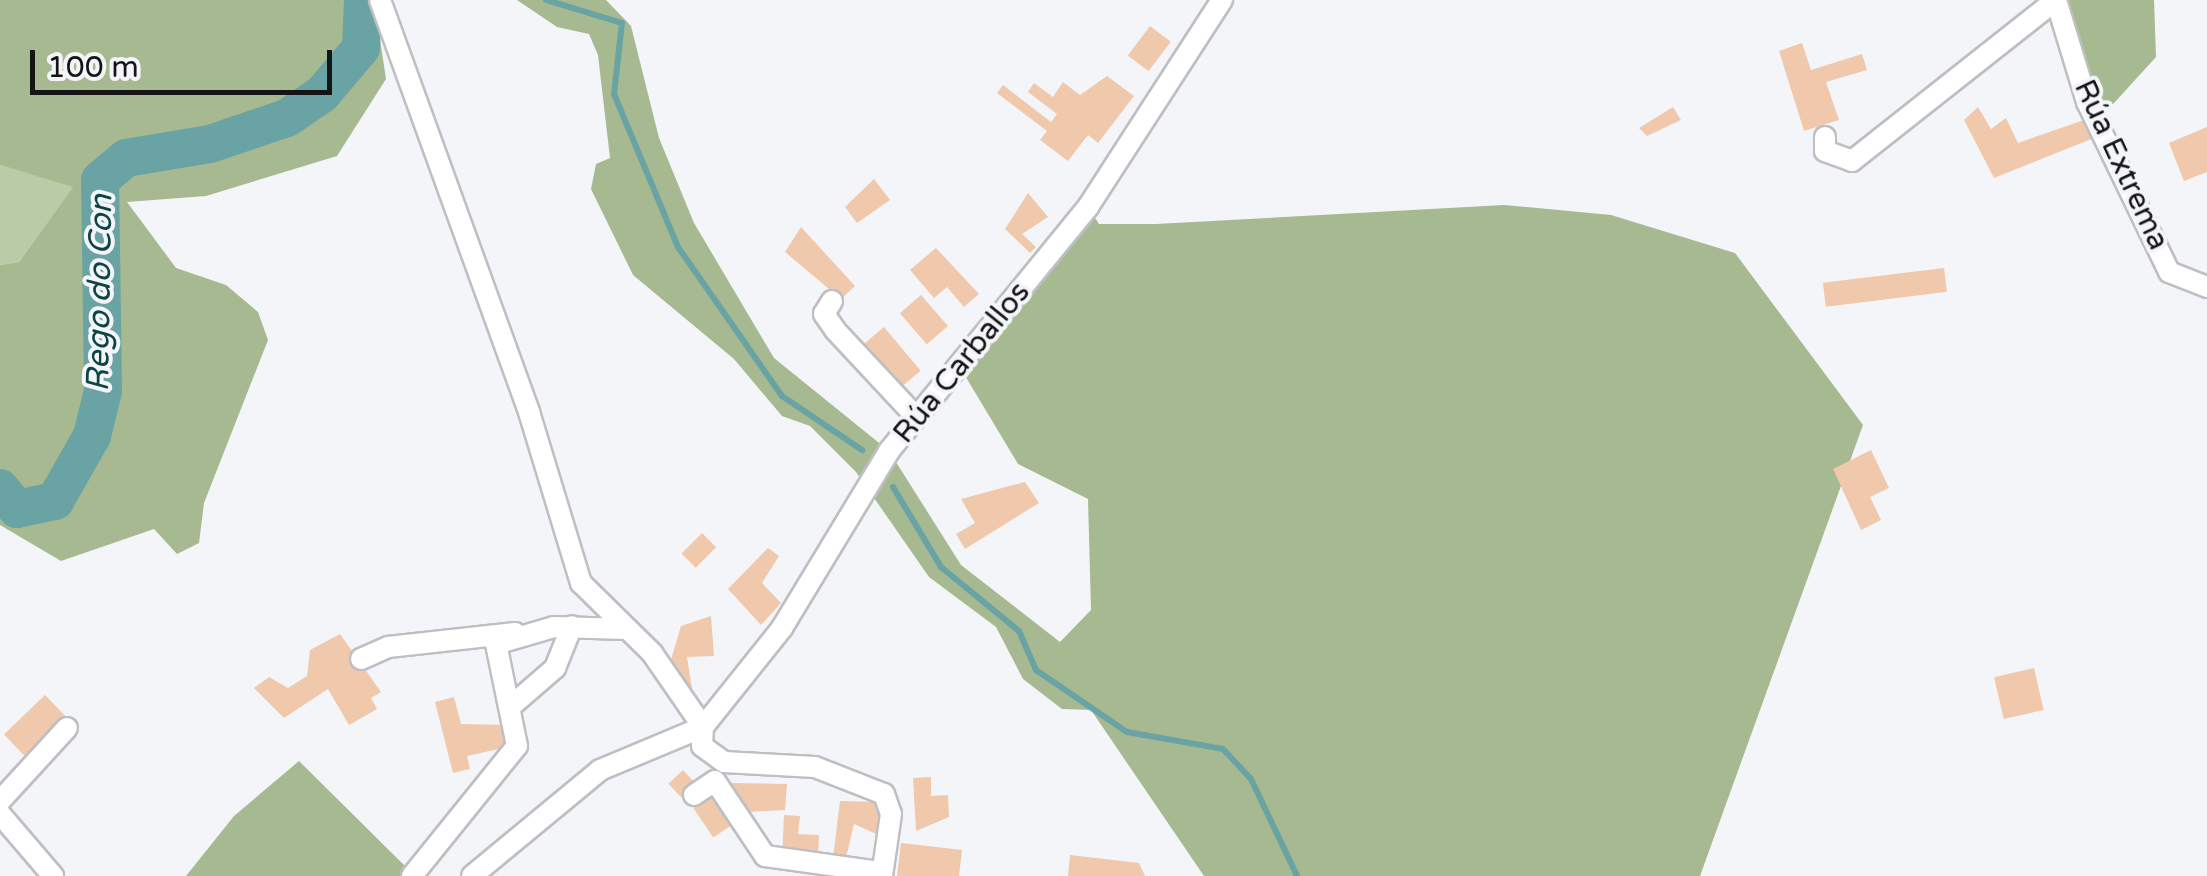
<!DOCTYPE html>
<meta charset="utf-8">
<style>
body{margin:0}
#map{position:relative;width:2207px;height:876px;overflow:hidden;background:#f4f5f8;font-family:"Varela Round",sans-serif}
div>[style]{position:absolute}
.green>*{inset:0;background:#bacca7}
.forest>*{inset:0;background:#a6b991}
.stream>*{height:6px;margin:-3px;padding:0 3px;transform-origin:3px;border-radius:3px;background:#6aa3a4}
.river>*{height:38px;margin:-19px;padding:0 19px;transform-origin:19px;border-radius:19px;background:#6aa3a4}
.building>*{inset:0;background:#f0c8ab;transform-origin:0 0}
.roads{filter:drop-shadow(2px 0 #bebfc2) drop-shadow(-2px 0 #bebfc2) drop-shadow(0 2px #bebfc2) drop-shadow(0 -2px #bebfc2)}
.minor>*{height:20px;margin:-10px;padding:0 10px;transform-origin:10px;border-radius:10px;background:#fff}
span{translate:-50% -50%;white-space:nowrap;text-align:center;line-height:1.15;-webkit-text-stroke:8px #f4f5f8;paint-order:stroke}
.street-label{font-size:30px;color:#151516}
.water-label{font-size:32px;color:#0d4445;font-style:italic}
.scale{position:absolute;left:30px;top:50px;width:302px;height:45px;box-sizing:border-box;border:5px solid #151516;border-top:0;padding-left:12px;font-size:30px;line-height:35px;white-space:nowrap;color:#151516;-webkit-text-stroke:8px #f4f5f8;paint-order:stroke}
</style>
<div id="map">
<div class="green">
<div style="clip-path:polygon(0 165px,74px 186px,19px 262px,0 265px)"></div>
</div>
<div class="forest">
<div style="clip-path:polygon(0 0,374px 0,386px 79px,337px 156px,206px 196px,127px 202px,176px 268px,226px 285px,258px 312px,268px 340px,204px 503px,199px 543px,177px 554px,154px 529px,61px 561px,0 525px,0 265px,19px 262px,73px 187px,0 165px)"></div>
<div style="clip-path:polygon(517px 0,606px 0,631px 26px,659px 138px,694px 223px,774px 358px,889px 451px,961px 565px,1060px 642px,1091px 610px,1088px 499px,1018px 464px,958px 364px,1088px 207px,1099px 224px,1156px 224px,1504px 205px,1611px 215px,1735px 253px,1863px 425px,1700px 876px,1204px 876px,1091px 710px,1062px 709px,1023px 679px,996px 627px,929px 577px,856px 472px,810px 426px,782px 416px,734px 359px,633px 275px,591px 189px,596px 164px,610px 158px,598px 55px,589px 34px,557px 27px)"></div>
<div style="clip-path:polygon(2056px 0,2154px 0,2156px 57px,2104px 114px,2087px 102px)"></div>
<div style="clip-path:polygon(299px 761px,408px 869px,404px 876px,186px 876px,234px 816px)"></div>
</div>
<div class="stream">
<div style="left:546px;top:0;width:79px;rotate:16.8deg"></div>
<div style="left:622px;top:23px;width:71px;rotate:96.4deg"></div>
<div style="left:614px;top:94px;width:166px;rotate:67.3deg"></div>
<div style="left:678px;top:247px;width:182px;rotate:55.1deg"></div>
<div style="left:782px;top:396px;width:97px;rotate:34deg"></div>
<div style="left:893px;top:487px;width:93px;rotate:59deg"></div>
<div style="left:941px;top:567px;width:101px;rotate:39.4deg"></div>
<div style="left:1019px;top:631px;width:43px;rotate:66.4deg"></div>
<div style="left:1036px;top:670px;width:110px;rotate:34.3deg"></div>
<div style="left:1127px;top:732px;width:97px;rotate:10deg"></div>
<div style="left:1223px;top:749px;width:41px;rotate:47deg"></div>
<div style="left:1251px;top:779px;width:107px;rotate:64.6deg"></div>
</div>
<div class="river">
<div style="left:0;top:488px;width:27px;rotate:51deg"></div>
<div style="left:17px;top:509px;width:39px;rotate:-12deg"></div>
<div style="left:55px;top:501px;width:75px;rotate:-60.4deg"></div>
<div style="left:92px;top:436px;width:46px;rotate:-76.3deg"></div>
<div style="left:103px;top:391px;width:211px;rotate:-90.8deg"></div>
<div style="left:100px;top:180px;width:34px;rotate:-40deg"></div>
<div style="left:126px;top:158px;width:85px;rotate:-9.5deg"></div>
<div style="left:210px;top:144px;width:81px;rotate:-18.7deg"></div>
<div style="left:287px;top:118px;width:42px;rotate:-34.4deg"></div>
<div style="left:322px;top:94px;width:60px;rotate:-49.7deg"></div>
<div style="left:361px;top:48px;width:48px;rotate:-87.6deg"></div>
</div>
<div class="building">
<div style="left:1150px;top:26px;width:26px;height:37px;rotate:37deg"></div>
<div style="clip-path:polygon(1802px 43px,1811px 70px,1862px 54px,1867px 70px,1826px 82px,1839px 120px,1804px 131px,1779px 51px)"></div>
<div style="clip-path:polygon(1107px 76px,1134px 96px,1098px 143px,1088px 135px,1068px 161px,1040px 140px,1047px 131px,997px 93px,1003px 85px,1051px 122px,1057px 114px,1028px 92px,1034px 83px,1053px 97px,1063px 82px,1080px 95px)"></div>
<div style="clip-path:polygon(1673px 107px,1681px 120px,1647px 136px,1639px 128px)"></div>
<div style="clip-path:polygon(1978px 107px,1991px 129px,2006px 118px,2018px 143px,2084px 120px,2094px 138px,1994px 178px,1964px 120px)"></div>
<div style="clip-path:polygon(2207px 127px,2207px 172px,2184px 181px,2169px 143px)"></div>
<div style="clip-path:polygon(874px 179px,890px 200px,857px 223px,845px 207px)"></div>
<div style="clip-path:polygon(1028px 193px,1048px 217px,1022px 234px,1036px 247px,1030px 253px,1005px 229px)"></div>
<div style="clip-path:polygon(801px 227px,855px 286px,841px 299px,785px 252px)"></div>
<div style="clip-path:polygon(936px 248px,979px 294px,964px 307px,947px 287px,934px 298px,910px 270px)"></div>
<div style="left:1944px;top:268px;width:24px;height:122px;rotate:83deg"></div>
<div style="left:921px;top:295px;width:41px;height:28px;rotate:49deg"></div>
<div style="left:884px;top:327px;width:57px;height:29px;rotate:50deg"></div>
<div style="clip-path:polygon(1871px 450px,1889px 488px,1870px 497px,1881px 520px,1861px 530px,1833px 469px)"></div>
<div style="clip-path:polygon(1025px 482px,1039px 503px,965px 549px,956px 534px,975px 523px,961px 499px)"></div>
<div style="left:702px;top:533px;width:20px;height:29px;rotate:45deg"></div>
<div style="clip-path:polygon(768px 548px,779px 556px,762px 583px,781px 603px,761px 625px,728px 589px)"></div>
<div style="clip-path:polygon(711px 616px,714px 656px,687px 657px,692px 689px,683px 686px,670px 663px,681px 626px)"></div>
<div style="clip-path:polygon(340px 634px,381px 692px,371px 698px,377px 709px,349px 725px,328px 689px,284px 718px,254px 688px,269px 677px,288px 688px,307px 676px,310px 650px)"></div>
<div style="left:2034px;top:668px;width:43px;height:41px;rotate:77deg"></div>
<div style="left:45px;top:695px;width:29px;height:57px;rotate:46deg"></div>
<div style="clip-path:polygon(454px 697px,461px 724px,507px 725px,512px 746px,467px 756px,470px 769px,453px 773px,435px 702px)"></div>
<div style="left:683px;top:770px;width:19px;height:20px;rotate:47deg"></div>
<div style="clip-path:polygon(931px 777px,931px 796px,948px 795px,949px 817px,916px 831px,913px 778px)"></div>
<div style="clip-path:polygon(731px 783px,787px 784px,785px 810px,746px 812px)"></div>
<div style="left:718px;top:791px;width:36px;height:30px;rotate:56deg"></div>
<div style="clip-path:polygon(840px 801px,882px 802px,883px 837px,854px 824px,845px 862px,833px 858px)"></div>
<div style="clip-path:polygon(784px 815px,800px 816px,798px 834px,819px 835px,818px 858px,782px 857px)"></div>
<div style="clip-path:polygon(901px 843px,962px 850px,959px 876px,897px 876px)"></div>
<div style="clip-path:polygon(1070px 855px,1139px 863px,1145px 876px,1068px 876px)"></div>
</div>
<div class="roads">
<div class="minor">
<div style="left:380px;top:0;width:438px;rotate:70.1deg"></div>
<div style="left:529px;top:412px;width:179px;rotate:73.1deg"></div>
<div style="left:581px;top:583px;width:100px;rotate:44.6deg"></div>
<div style="left:652px;top:653px;width:90px;rotate:55.4deg"></div>
<div style="left:703px;top:727px;width:19px;rotate:93deg"></div>
<div style="left:702px;top:746px;width:27px;rotate:36deg"></div>
<div style="left:724px;top:762px;width:91px;rotate:3.1deg"></div>
<div style="left:815px;top:767px;width:74px;rotate:21.4deg"></div>
<div style="left:884px;top:794px;width:21px;rotate:71deg"></div>
<div style="left:891px;top:814px;width:63px;rotate:98.3deg"></div>
<div style="left:2056px;top:0;width:107px;rotate:73.1deg"></div>
<div style="left:2087px;top:102px;width:189px;rotate:64.2deg"></div>
<div style="left:2169px;top:272px;width:41px;rotate:21.5deg"></div>
<div style="left:1825px;top:137px;width:14px;rotate:90deg"></div>
<div style="left:1825px;top:151px;width:29px;rotate:20deg"></div>
<div style="left:1852px;top:161px;width:260px;rotate:-38.3deg"></div>
<div style="left:832px;top:301px;width:15px;rotate:122deg"></div>
<div style="left:824px;top:314px;width:19px;rotate:55deg"></div>
<div style="left:835px;top:330px;width:119px;rotate:47deg"></div>
<div style="left:361px;top:659px;width:30px;rotate:-24deg"></div>
<div style="left:388px;top:647px;width:128px;rotate:-6.3deg"></div>
<div style="left:510px;top:707px;width:60px;rotate:-40.9deg"></div>
<div style="left:555px;top:668px;width:45px;rotate:-68deg"></div>
<div style="left:694px;top:795px;width:25px;rotate:-34deg"></div>
<div style="left:715px;top:781px;width:90px;rotate:56.3deg"></div>
<div style="left:765px;top:856px;width:117px;rotate:7.9deg"></div>
<div style="left:0;top:801px;width:99px;rotate:-47.5deg"></div>
<div style="left:0;top:814px;width:82px;rotate:49.5deg"></div>
<div style="left:412px;top:876px;width:167px;rotate:-51.1deg"></div>
<div style="left:517px;top:746px;width:104px;rotate:-101.6deg"></div>
<div style="left:496px;top:644px;width:60px;rotate:-16.3deg"></div>
<div style="left:554px;top:627px;width:73px;rotate:1.6deg"></div>
<div style="left:472px;top:876px;width:166px;rotate:-39.6deg"></div>
<div style="left:600px;top:770px;width:112px;rotate:-22.7deg"></div>
<div style="left:703px;top:727px;width:127px;rotate:-51.4deg"></div>
<div style="left:782px;top:628px;width:207px;rotate:-58.8deg"></div>
<div style="left:889px;top:451px;width:315px;rotate:-50.8deg"></div>
<div style="left:1088px;top:207px;width:247px;rotate:-57.1deg"></div>
</div>
</div>
<div class="street-label">
<span style="left:2121px;top:165px;rotate:65deg">Rúa Extrema</span>
<span style="left:962px;top:363px;rotate:-51deg">Rúa Carballos</span>
</div>
<div class="water-label">
<span style="left:100px;top:293px;rotate:-89deg">Rego do Con</span>
</div>
<div class="scale">100 m</div>
</div>
